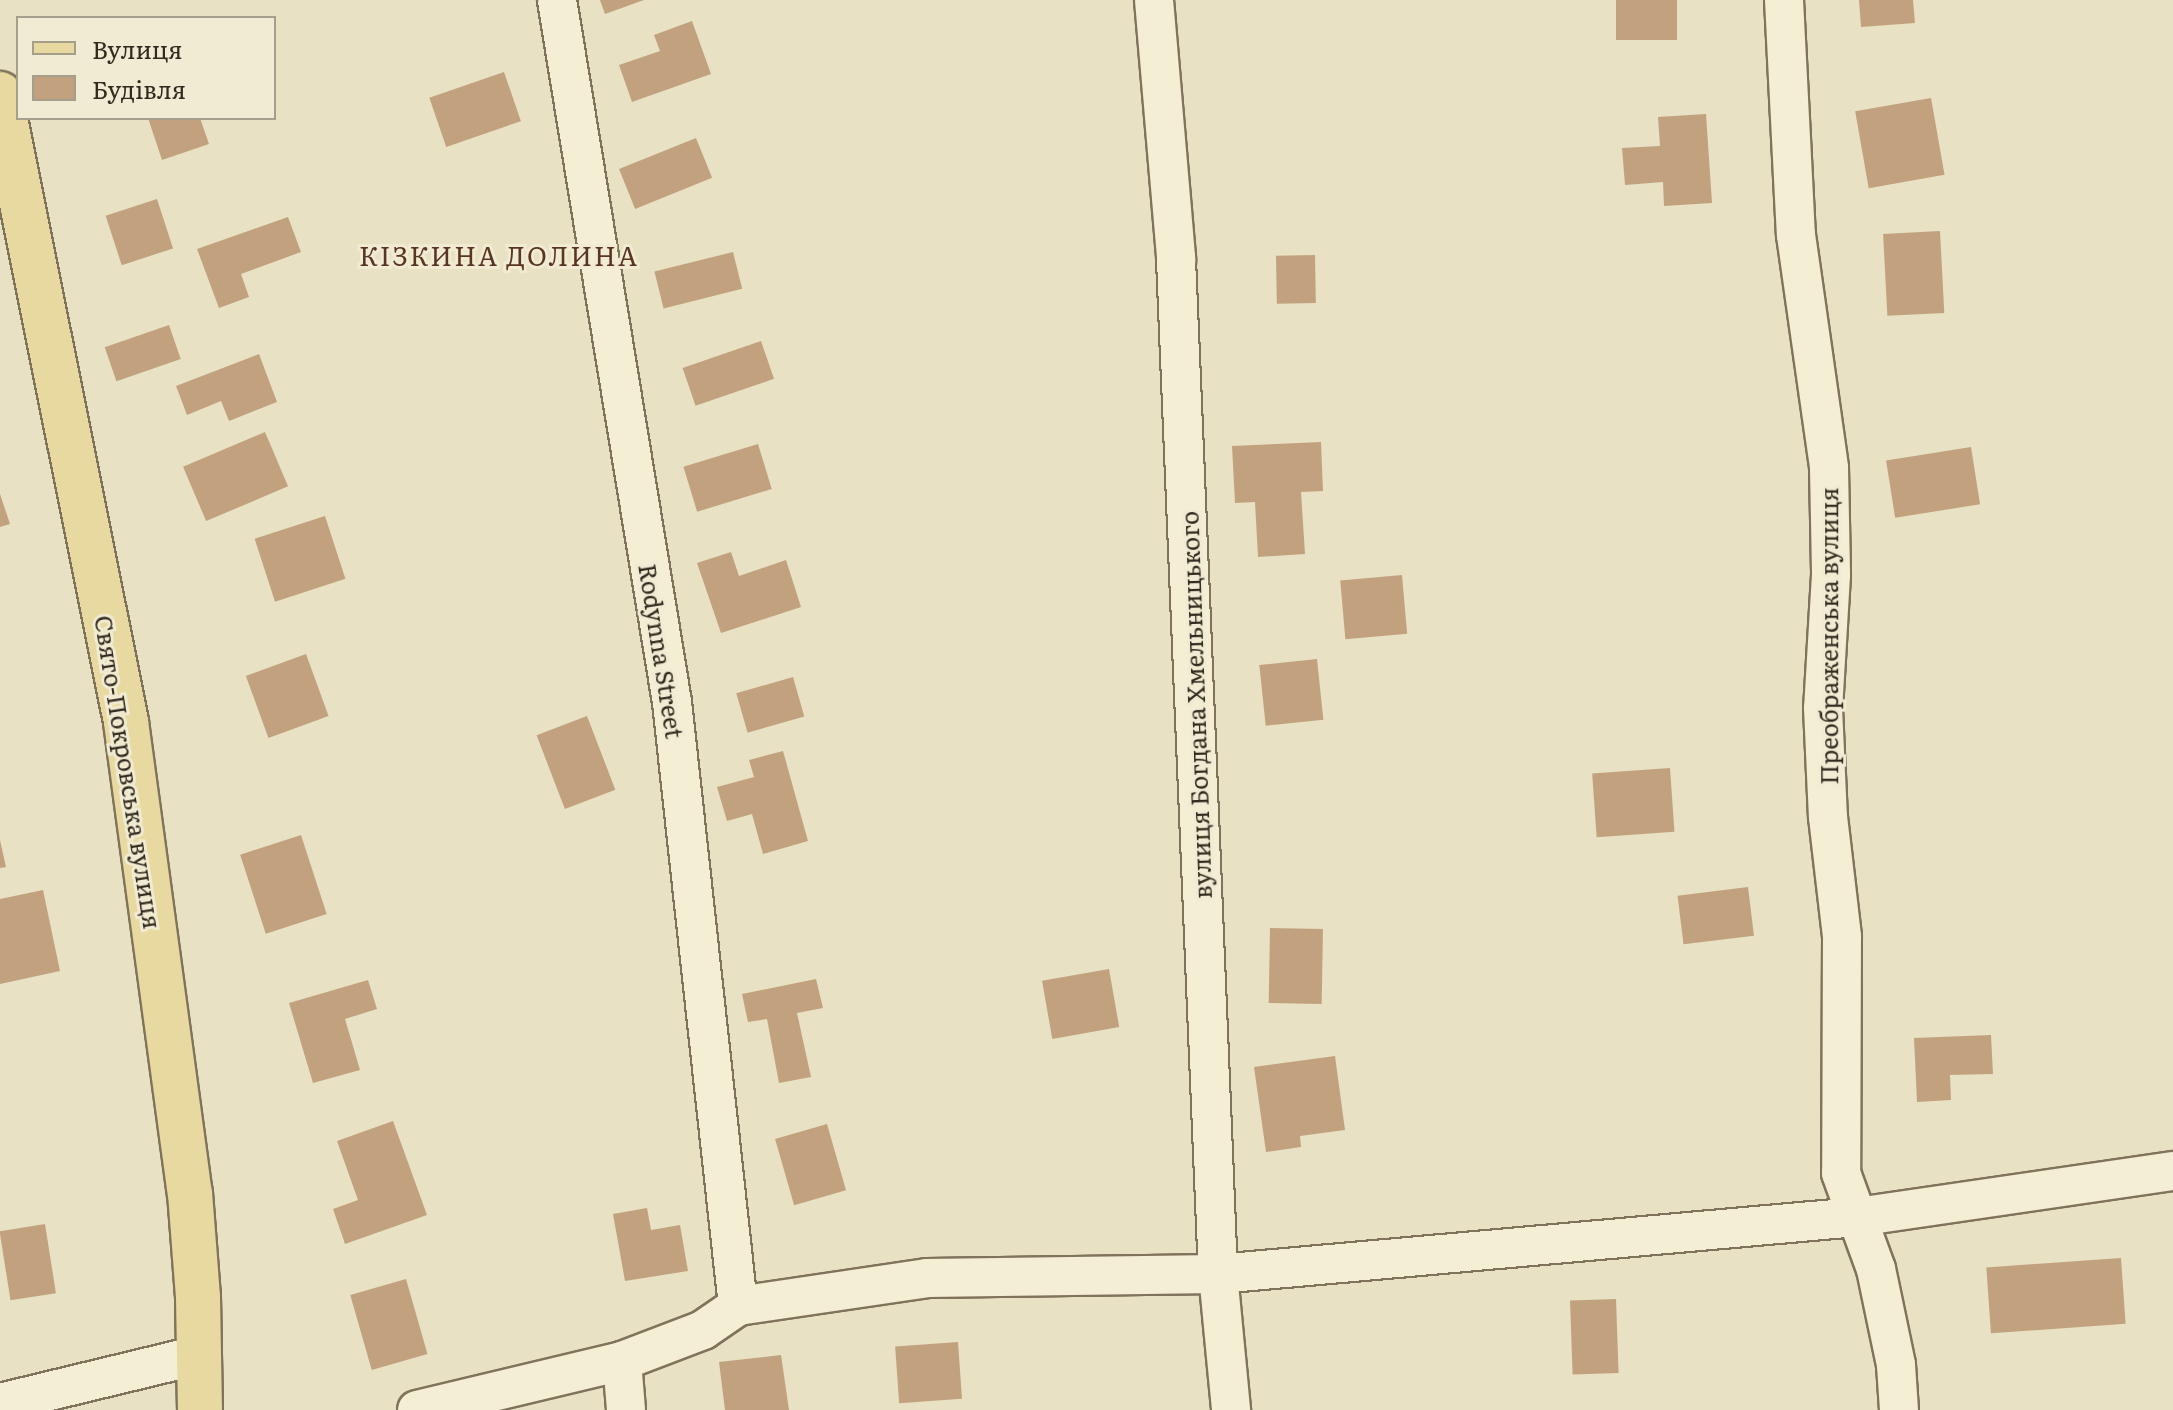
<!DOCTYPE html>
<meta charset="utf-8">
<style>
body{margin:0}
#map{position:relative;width:2173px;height:1410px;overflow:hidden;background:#e8e1c3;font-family:Literata,serif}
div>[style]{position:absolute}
.building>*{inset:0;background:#c2a27e;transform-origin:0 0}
.roads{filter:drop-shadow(2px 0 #80735c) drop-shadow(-2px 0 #80735c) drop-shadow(0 2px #80735c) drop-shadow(0 -2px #80735c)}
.street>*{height:38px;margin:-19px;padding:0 19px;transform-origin:19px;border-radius:19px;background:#f4eed5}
.primary>*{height:44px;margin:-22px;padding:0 22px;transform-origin:22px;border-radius:22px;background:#e7d99f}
span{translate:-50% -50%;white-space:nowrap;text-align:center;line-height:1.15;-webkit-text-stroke:6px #f0ebd2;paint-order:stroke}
.street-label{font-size:24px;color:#322a1e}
.neighbourhood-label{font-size:26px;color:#593523;letter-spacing:2px}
.legend{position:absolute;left:16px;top:16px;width:260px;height:104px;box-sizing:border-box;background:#f0ebd2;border:2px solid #a49e8a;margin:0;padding:10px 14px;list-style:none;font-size:24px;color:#322a1e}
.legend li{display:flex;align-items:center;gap:16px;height:40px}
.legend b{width:40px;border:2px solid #a49e8a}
</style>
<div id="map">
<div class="building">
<div style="clip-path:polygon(600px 0,644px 0,605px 14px)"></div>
<div style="left:1616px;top:0;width:61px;height:40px"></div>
<div style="clip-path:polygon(1859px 0,1913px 0,1915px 23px,1861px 27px)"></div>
<div style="clip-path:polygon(692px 21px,711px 74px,632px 102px,619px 65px,660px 51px,654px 35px)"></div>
<div style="left:504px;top:72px;width:52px;height:79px;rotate:71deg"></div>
<div style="left:1931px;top:98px;width:78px;height:77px;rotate:80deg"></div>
<div style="clip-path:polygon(1706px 114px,1712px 203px,1664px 206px,1663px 182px,1625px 185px,1622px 148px,1660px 146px,1658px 117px)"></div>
<div style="clip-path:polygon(148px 118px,200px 118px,209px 144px,162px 160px)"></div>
<div style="left:696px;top:138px;width:43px;height:83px;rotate:68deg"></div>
<div style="left:157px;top:199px;width:52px;height:54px;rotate:72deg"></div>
<div style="clip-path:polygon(288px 217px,301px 252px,241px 274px,249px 297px,219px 308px,197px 249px)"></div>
<div style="left:1940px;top:231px;width:82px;height:57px;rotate:87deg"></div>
<div style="left:733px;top:252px;width:38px;height:81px;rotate:76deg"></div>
<div style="left:1315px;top:255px;width:48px;height:39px;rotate:89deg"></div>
<div style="left:169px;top:325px;width:36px;height:68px;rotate:71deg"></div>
<div style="left:761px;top:341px;width:40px;height:83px;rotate:71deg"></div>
<div style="clip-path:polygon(259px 354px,277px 402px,229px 421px,221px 401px,187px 415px,176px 386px)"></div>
<div style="left:265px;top:432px;width:59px;height:89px;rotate:67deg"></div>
<div style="clip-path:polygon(1321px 442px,1323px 491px,1301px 492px,1305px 554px,1258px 557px,1255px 502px,1235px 503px,1232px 446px)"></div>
<div style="left:758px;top:444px;width:47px;height:78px;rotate:73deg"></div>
<div style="left:1971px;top:447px;width:58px;height:86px;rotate:81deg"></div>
<div style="clip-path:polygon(0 494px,10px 524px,0 527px)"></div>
<div style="left:325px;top:516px;width:66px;height:74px;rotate:72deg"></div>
<div style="clip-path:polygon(731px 552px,739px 576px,786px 560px,801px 607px,721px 633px,697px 563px)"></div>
<div style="left:1402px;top:575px;width:59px;height:62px;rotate:85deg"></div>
<div style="left:306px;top:654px;width:66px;height:64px;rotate:70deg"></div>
<div style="left:1317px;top:659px;width:61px;height:58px;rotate:84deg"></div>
<div style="left:793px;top:677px;width:41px;height:59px;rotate:74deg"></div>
<div style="left:587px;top:716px;width:79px;height:54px;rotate:69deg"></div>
<div style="clip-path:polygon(783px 751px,808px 841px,763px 854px,752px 814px,727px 821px,717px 787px,754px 777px,749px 760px)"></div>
<div style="left:1670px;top:768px;width:64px;height:78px;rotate:86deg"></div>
<div style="left:301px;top:835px;width:83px;height:64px;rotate:72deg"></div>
<div style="clip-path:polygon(0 840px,6px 867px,0 868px)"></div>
<div style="left:1748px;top:887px;width:49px;height:71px;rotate:83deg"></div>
<div style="clip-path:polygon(43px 890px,60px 971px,0 984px,0 899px)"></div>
<div style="left:1270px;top:928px;width:53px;height:75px;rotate:1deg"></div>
<div style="left:1109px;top:969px;width:59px;height:68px;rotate:80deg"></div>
<div style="clip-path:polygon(816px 979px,823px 1008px,797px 1013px,811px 1077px,779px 1083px,767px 1019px,748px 1022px,742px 994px)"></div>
<div style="clip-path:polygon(368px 980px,377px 1009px,345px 1019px,360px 1070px,313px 1083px,289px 1003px)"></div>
<div style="clip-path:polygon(1991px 1035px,1993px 1074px,1950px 1075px,1951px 1100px,1917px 1102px,1914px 1038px)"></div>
<div style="clip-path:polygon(1335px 1056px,1345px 1130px,1300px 1136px,1301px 1147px,1266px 1152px,1254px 1067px)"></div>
<div style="clip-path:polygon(393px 1121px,427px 1215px,345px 1244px,333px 1209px,358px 1200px,337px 1141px)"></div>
<div style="left:827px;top:1124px;width:69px;height:54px;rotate:74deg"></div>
<div style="clip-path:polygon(647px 1208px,651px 1230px,680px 1225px,688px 1271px,625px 1281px,613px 1214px)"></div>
<div style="left:45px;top:1224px;width:70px;height:46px;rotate:81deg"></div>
<div style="left:2121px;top:1258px;width:66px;height:135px;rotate:86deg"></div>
<div style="left:406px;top:1279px;width:78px;height:58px;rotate:74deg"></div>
<div style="left:1616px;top:1299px;width:74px;height:46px;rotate:88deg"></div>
<div style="left:958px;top:1342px;width:57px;height:63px;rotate:86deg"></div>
<div style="clip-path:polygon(781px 1355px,789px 1410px,725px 1410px,719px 1362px)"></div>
</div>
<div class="roads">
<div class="street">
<div style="left:557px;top:0;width:711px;rotate:80.7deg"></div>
<div style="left:672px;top:702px;width:608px;rotate:83.76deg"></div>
<div style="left:1154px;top:0;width:260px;rotate:85.1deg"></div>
<div style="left:1176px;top:259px;width:1016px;rotate:87.63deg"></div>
<div style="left:1218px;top:1274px;width:137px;rotate:84.5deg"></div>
<div style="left:1784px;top:0;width:235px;rotate:87.1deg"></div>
<div style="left:1796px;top:235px;width:235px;rotate:81.9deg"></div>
<div style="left:1829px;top:468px;width:107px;rotate:88.9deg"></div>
<div style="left:1831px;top:575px;width:133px;rotate:93.4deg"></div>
<div style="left:1823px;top:708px;width:109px;rotate:87.4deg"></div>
<div style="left:1828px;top:817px;width:121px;rotate:83.3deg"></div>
<div style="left:1842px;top:937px;width:236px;rotate:90.2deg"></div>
<div style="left:1841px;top:1173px;width:102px;rotate:70deg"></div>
<div style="left:1876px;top:1269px;width:98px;rotate:78.2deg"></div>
<div style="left:1896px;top:1365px;width:45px;rotate:86.2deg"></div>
<div style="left:622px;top:1361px;width:49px;rotate:85.3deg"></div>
<div style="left:0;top:1403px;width:205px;rotate:-13.6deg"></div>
<div style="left:417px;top:1410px;width:211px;rotate:-13.4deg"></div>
<div style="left:622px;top:1361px;width:87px;rotate:-20.9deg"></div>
<div style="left:703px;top:1330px;width:42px;rotate:-34.4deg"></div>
<div style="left:738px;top:1306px;width:191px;rotate:-8.4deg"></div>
<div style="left:927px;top:1278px;width:291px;rotate:-0.8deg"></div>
<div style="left:1218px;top:1274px;width:642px;rotate:-5.1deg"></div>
<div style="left:1857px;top:1217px;width:319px;rotate:-8.3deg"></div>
</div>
<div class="primary">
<div style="left:0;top:94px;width:641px;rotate:78.65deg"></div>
<div style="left:126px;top:722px;width:475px;rotate:82.3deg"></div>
<div style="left:190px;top:1193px;width:104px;rotate:85.6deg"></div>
<div style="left:198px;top:1297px;width:113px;rotate:89deg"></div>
</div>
</div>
<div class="street-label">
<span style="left:1828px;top:636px;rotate:-90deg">Преображенська вулиця</span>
<span style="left:662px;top:651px;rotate:81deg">Rodynna Street</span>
<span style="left:1195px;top:705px;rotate:-92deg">вулиця Богдана Хмельницького</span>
<span style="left:129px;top:772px;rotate:81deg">Свято-Покровська вулиця</span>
</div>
<div class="neighbourhood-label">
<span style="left:499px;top:255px">КІЗКИНА ДОЛИНА</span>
</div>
<ul class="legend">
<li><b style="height:10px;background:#e7d99f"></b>Вулиця</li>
<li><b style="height:22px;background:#c2a27e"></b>Будівля</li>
</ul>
</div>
